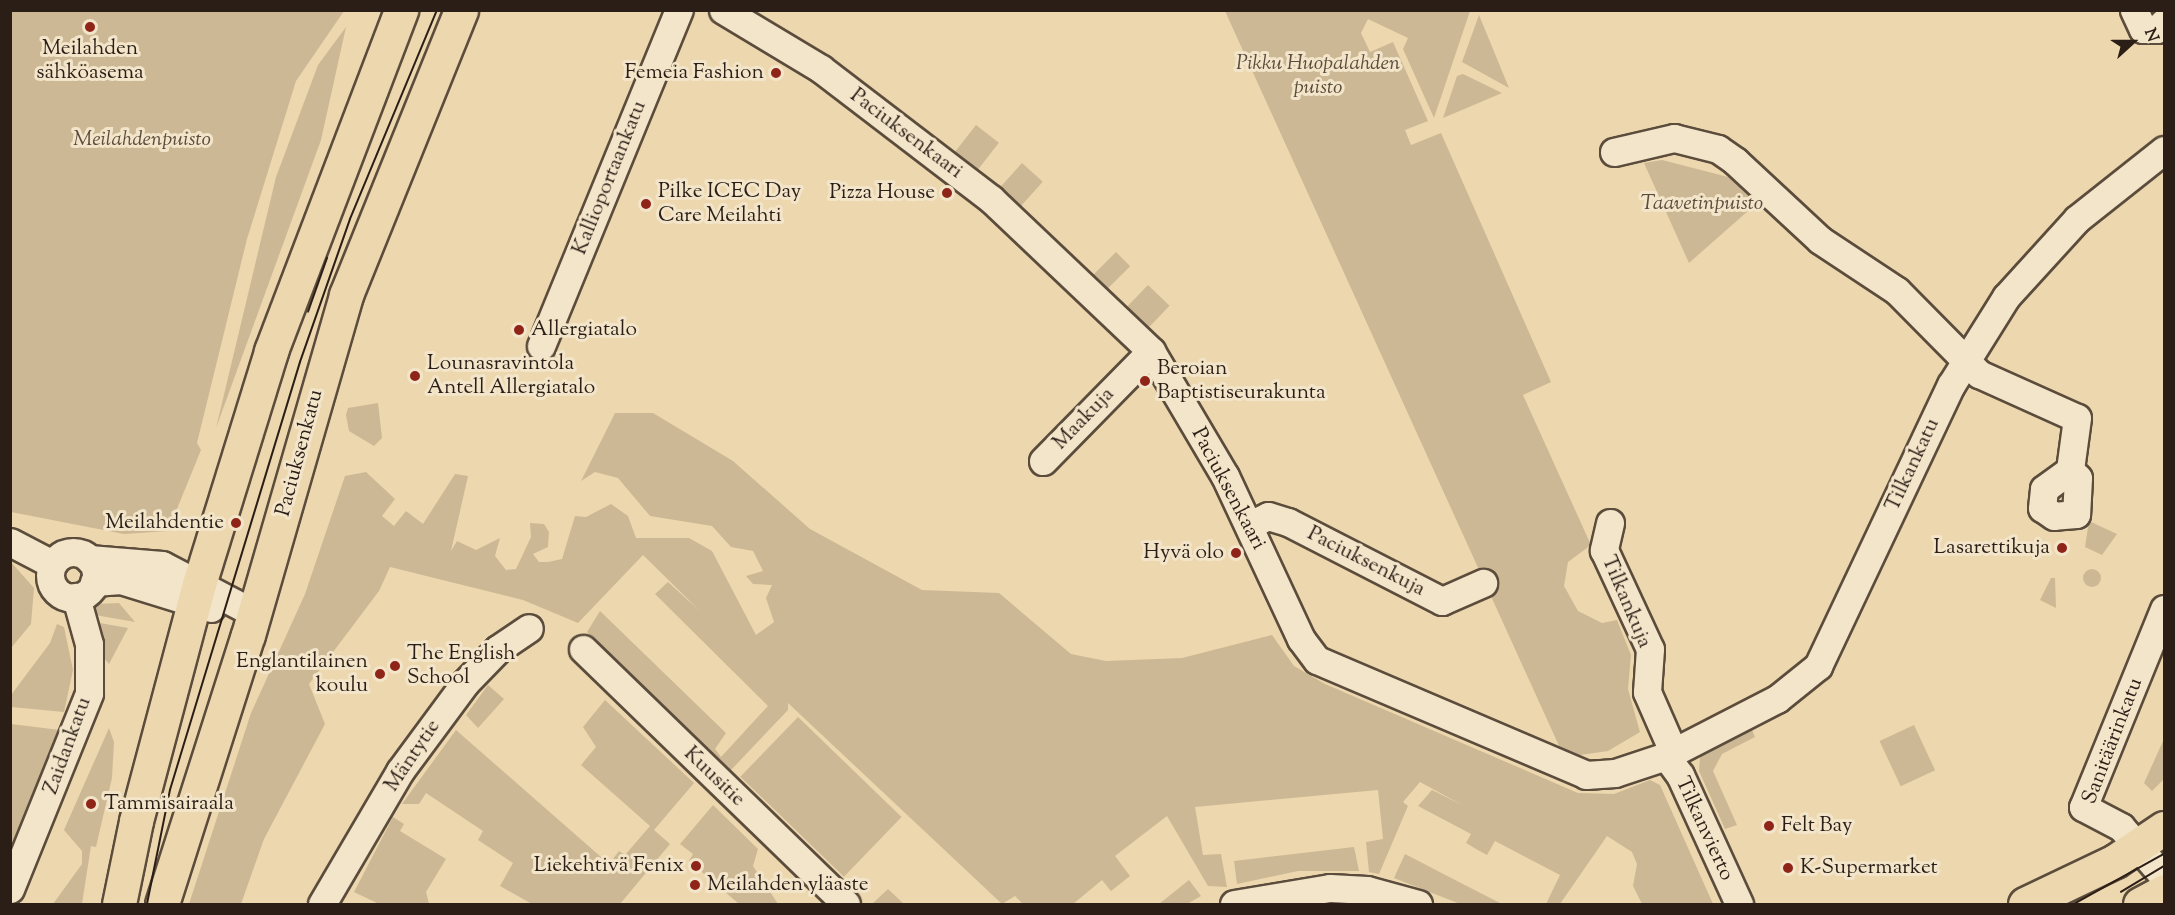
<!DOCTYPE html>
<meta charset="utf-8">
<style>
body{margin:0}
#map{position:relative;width:2175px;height:915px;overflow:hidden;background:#edd7ae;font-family:"Sorts Mill Goudy",serif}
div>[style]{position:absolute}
.green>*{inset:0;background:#ccb894;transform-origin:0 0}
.round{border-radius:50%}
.roads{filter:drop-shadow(2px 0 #5b4c3c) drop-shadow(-2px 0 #5b4c3c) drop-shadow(0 2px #5b4c3c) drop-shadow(0 -2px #5b4c3c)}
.minor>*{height:27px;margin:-13.5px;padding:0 13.5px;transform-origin:13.5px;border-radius:13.5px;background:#f3e5ca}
.minor>.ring{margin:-13.5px;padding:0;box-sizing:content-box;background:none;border:27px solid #f3e5ca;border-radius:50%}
.major>*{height:33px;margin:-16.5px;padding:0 16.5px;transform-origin:16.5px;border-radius:16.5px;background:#edd7ae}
.tram>*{height:1.5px;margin:-0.75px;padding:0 0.75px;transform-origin:0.75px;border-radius:0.75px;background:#2a1e16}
.dots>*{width:16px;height:16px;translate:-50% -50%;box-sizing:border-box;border:3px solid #f3e5ca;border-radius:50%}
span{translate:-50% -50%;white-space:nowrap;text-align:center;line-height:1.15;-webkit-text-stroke:6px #f3e5ca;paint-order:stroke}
.poi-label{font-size:21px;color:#2a1e16}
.right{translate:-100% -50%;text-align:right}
.left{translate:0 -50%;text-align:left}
.park-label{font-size:21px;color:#5b4c3c;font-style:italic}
.street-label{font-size:21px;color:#2a1e16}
.frame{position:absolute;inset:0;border:12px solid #2a1e16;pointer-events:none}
.north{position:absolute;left:2103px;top:12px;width:60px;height:60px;-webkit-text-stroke:4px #f3e5ca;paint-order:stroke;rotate:69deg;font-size:16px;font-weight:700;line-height:24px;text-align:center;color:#2a1e16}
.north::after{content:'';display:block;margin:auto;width:21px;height:27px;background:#2a1e16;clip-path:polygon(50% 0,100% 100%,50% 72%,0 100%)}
</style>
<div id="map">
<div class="green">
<div style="clip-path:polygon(10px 11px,344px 11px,296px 81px,247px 239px,197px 443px,201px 450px,168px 531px,124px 534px,11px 512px)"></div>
<div style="clip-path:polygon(1225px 11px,1470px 11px,1434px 118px,1403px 49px,1408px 38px,1368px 19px,1361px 33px,1370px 52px,1393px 42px,1428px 121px,1405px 130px,1411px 145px,1441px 133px,1551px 382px,1523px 395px,1591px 545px,1568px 562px,1564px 586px,1578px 611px,1602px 623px,1617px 620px,1631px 655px,1628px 689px,1640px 732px,1608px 751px,1580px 755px,1560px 748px)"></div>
<div style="clip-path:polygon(1479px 15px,1509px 88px,1462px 62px)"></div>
<div style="clip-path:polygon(346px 27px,321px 140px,216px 428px,276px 177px,318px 65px)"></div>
<div style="clip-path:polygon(1463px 74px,1502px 93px,1443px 118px,1457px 76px)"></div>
<div style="left:976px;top:125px;width:29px;height:37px;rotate:38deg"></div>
<div style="clip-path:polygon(1662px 160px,1728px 177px,1757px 203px,1689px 263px,1644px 163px)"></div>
<div style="left:1022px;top:163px;width:28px;height:37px;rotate:42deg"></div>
<div style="left:1116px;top:252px;width:20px;height:37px;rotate:45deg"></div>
<div style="left:1148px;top:285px;width:30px;height:35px;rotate:44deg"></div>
<div style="clip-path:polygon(378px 403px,382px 438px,374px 446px,349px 431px,346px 415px,348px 408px)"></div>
<div style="clip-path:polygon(615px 413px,653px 413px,733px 461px,810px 529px,922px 590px,999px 593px,1071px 654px,1106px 661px,1182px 658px,1272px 635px,1294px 666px,1325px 684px,1578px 793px,1614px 794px,1650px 780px,1660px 785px,1713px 904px,1642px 904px,1633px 886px,1637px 864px,1632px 852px,1607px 836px,1560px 904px,1546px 904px,1560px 875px,1495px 841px,1487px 855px,1476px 849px,1466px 843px,1471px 834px,1418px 806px,1432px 790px,1464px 806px,1420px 782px,1403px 802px,1408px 806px,1379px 874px,1369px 872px,1366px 842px,1383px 839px,1378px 790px,1195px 807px,1203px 855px,1221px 854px,1227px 887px,1208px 886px,1167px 816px,1115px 856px,1130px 876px,1111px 891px,1102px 880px,1073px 904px,1023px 904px,1015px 896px,1002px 904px,788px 703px,788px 710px,731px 770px,587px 632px,600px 611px,726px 733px,715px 749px,721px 757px,768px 706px,655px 594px,668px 582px,701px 612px,643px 555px,578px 623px,523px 600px,390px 567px,379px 591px,309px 684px,325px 724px,264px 839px,241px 904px,189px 904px,251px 713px,305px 594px,345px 476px,366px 472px,395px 499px,382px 516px,394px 526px,406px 511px,423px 524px,455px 474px,468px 476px,451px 551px,457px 541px,476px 550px,500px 538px,495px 556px,506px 570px,516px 569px,531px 537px,530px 523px,544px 524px,549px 532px,548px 547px,533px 554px,539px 562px,548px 562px,562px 559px,575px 516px,586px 517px,611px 504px,628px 516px,636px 538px,689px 538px,712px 551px,756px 635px,774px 622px,766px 598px,772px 585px,753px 584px,746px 576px,763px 571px,753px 551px,731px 547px,712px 526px,650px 516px,618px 478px,595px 472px,581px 481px)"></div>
<div style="clip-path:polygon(2089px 521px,2117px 534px,2102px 555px,2085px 547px)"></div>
<div style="clip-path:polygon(10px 561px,34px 588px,31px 624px,11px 648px)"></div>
<div class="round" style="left:2083px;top:569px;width:18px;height:18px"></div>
<div style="clip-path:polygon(2051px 578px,2055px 578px,2056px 608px,2040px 600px)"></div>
<div style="clip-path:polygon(119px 603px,135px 622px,95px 615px,96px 604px)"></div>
<div style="clip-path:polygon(94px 622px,128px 628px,109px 664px,99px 652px)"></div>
<div style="clip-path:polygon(57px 624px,64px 627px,73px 670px,64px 712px,11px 707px,11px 695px,50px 643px)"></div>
<div style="clip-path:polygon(488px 685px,504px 699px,478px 728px,466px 715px)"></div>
<div style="clip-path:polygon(605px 700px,694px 783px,654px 830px,670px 844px,620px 904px,532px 904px,500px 886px,513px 863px,478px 840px,483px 831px,426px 793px,419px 804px,402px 804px,456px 730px,609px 864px,619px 851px,625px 855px,650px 826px,581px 765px,596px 747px,583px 727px)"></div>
<div style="left:798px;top:717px;width:144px;height:83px;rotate:44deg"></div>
<div style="clip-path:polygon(11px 724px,68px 731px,11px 862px)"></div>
<div style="left:1914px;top:725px;width:50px;height:38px;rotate:65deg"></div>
<div style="clip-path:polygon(109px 728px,114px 742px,112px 778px,96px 847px,91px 846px,82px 904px,53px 904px,82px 864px,82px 851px,64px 830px)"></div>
<div style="clip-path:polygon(1752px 730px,1755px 737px,1722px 754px,1713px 771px,1737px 825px,1725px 829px,1699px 771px,1700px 757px)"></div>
<div style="clip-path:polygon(2164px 739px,2164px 779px,2152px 791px,2144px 783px)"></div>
<div style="clip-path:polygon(713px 805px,758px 849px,753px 866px,778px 904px,739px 904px,689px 861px,693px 854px,680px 844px)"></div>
<div style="clip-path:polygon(393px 817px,404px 824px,400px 831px,446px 859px,426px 892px,429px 904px,379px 904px,354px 892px)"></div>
<div style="clip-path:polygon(1354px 847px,1359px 871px,1298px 871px,1237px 884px,1234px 861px)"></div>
<div style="clip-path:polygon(1405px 854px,1459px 882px,1502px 904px,1460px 904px,1394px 878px)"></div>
<div style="clip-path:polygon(1189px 880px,1201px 896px,1187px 904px,1159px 904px)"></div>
<div style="clip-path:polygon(888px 889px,904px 904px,872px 904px)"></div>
</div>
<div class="roads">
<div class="minor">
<div style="left:723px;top:10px;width:114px;rotate:31deg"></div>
<div style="left:821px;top:69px;width:214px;rotate:37.4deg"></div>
<div style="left:991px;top:199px;width:221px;rotate:43.5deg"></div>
<div style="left:1151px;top:351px;width:145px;rotate:59.4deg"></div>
<div style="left:1225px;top:476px;width:180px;rotate:65deg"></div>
<div style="left:1301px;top:639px;width:26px;rotate:53deg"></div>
<div style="left:1317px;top:660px;width:293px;rotate:23.1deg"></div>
<div style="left:1586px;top:775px;width:29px;rotate:-4deg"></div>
<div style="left:1615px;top:773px;width:54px;rotate:-18.4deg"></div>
<div style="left:1666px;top:756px;width:24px;rotate:54deg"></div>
<div style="left:1680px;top:775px;width:142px;rotate:65.4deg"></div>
<div style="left:2134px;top:10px;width:21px;rotate:65deg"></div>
<div style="left:2143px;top:29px;width:14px"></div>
<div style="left:2157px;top:29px;width:10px;rotate:-45deg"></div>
<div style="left:1614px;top:152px;width:62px;rotate:-13.1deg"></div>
<div style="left:1674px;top:138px;width:45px;rotate:14deg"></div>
<div style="left:1718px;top:149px;width:21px;rotate:35deg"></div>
<div style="left:1735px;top:161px;width:116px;rotate:42.9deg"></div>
<div style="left:1820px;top:240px;width:92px;rotate:33.5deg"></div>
<div style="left:1897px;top:291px;width:117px;rotate:45.3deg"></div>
<div style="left:1979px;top:374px;width:107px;rotate:24.2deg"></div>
<div style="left:2077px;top:418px;width:52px;rotate:97.7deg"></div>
<div style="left:2070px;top:470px;width:11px;rotate:45deg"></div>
<div style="left:2078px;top:478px;width:36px;rotate:93deg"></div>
<div style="left:2076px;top:514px;width:22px;rotate:175deg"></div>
<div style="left:2054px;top:516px;width:14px;rotate:-146deg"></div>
<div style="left:2042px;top:508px;width:19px;rotate:-84deg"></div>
<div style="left:2044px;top:489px;width:32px;rotate:-36deg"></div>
<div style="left:541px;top:346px;width:363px;rotate:-67.7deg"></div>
<div style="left:1043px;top:461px;width:154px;rotate:-45.5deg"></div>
<div style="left:1610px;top:523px;width:28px;rotate:103deg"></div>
<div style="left:1604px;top:550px;width:109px;rotate:65.1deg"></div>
<div style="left:1650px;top:649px;width:43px;rotate:94deg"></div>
<div style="left:1647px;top:692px;width:62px;rotate:66.3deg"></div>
<div style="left:1249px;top:525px;width:21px;rotate:-25deg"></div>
<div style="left:1268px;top:516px;width:21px;rotate:17deg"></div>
<div style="left:1288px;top:522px;width:173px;rotate:27.2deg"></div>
<div style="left:1442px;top:601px;width:45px;rotate:-23.7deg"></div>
<div style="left:10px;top:542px;width:47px;rotate:27.6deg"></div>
<div class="ring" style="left:50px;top:552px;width:19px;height:19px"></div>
<div style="left:89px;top:559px;width:73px;rotate:4.7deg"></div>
<div style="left:162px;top:565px;width:104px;rotate:27.6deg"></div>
<div style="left:94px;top:582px;width:27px;rotate:-4deg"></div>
<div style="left:121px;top:580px;width:94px;rotate:17.3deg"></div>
<div style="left:2164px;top:609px;width:214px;rotate:112.2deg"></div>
<div style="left:2083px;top:807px;width:43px;rotate:27.8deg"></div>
<div style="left:2121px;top:827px;width:66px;rotate:49.3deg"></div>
<div style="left:583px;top:649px;width:366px;rotate:44.1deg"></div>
<div style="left:1666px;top:756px;width:125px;rotate:-27.2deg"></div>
<div style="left:1777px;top:699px;width:53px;rotate:-38.8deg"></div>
<div style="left:1818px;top:666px;width:311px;rotate:-64.7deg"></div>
<div style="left:1951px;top:385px;width:104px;rotate:-58deg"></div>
<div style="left:2006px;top:297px;width:105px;rotate:-47.7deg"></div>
<div style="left:2077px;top:219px;width:111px;rotate:-38.4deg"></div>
<div style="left:10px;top:889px;width:211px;rotate:-68deg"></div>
<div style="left:89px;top:693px;width:49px;rotate:-90deg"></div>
<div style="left:89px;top:644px;width:49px;rotate:-105.5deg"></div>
<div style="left:322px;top:904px;width:154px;rotate:-59.6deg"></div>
<div style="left:400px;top:771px;width:109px;rotate:-53.5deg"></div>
<div style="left:465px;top:683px;width:47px;rotate:-45.9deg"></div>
<div style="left:498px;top:649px;width:37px;rotate:-34deg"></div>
<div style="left:1234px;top:904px;width:97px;rotate:-9.5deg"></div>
<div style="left:1330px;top:888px;width:37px;rotate:3deg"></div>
<div style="left:1367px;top:890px;width:53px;rotate:15.4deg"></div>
</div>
<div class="major">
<div style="left:119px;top:904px;width:85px;rotate:-78.4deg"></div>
<div style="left:136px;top:821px;width:248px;rotate:-75.1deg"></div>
<div style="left:200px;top:581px;width:241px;rotate:-72.8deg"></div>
<div style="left:271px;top:351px;width:365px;rotate:-69.1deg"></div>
<div style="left:162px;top:904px;width:282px;rotate:-72.3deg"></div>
<div style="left:248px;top:635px;width:354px;rotate:-73.9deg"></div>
<div style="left:346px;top:295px;width:307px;rotate:-68deg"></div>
<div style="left:2025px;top:904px;width:100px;rotate:-25.5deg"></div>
<div style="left:2115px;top:861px;width:59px;rotate:-34deg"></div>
<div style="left:2140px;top:904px;width:27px;rotate:-28deg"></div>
</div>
</div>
<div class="tram">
<div style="left:308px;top:312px;width:57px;rotate:-70.6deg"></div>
<div style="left:2121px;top:892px;width:50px;rotate:-31.2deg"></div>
<div style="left:147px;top:904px;width:116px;rotate:-78.6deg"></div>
<div style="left:170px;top:790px;width:447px;rotate:-73.1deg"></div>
<div style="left:300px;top:362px;width:151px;rotate:-70.7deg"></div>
<div style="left:350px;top:219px;width:226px;rotate:-67.4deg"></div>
<div style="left:2074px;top:904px;width:103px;rotate:-29.1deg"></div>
</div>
<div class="dots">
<div style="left:90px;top:27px;background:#8f2418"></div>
<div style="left:776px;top:73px;background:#8f2418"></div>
<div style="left:947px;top:193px;background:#8f2418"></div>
<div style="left:646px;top:204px;background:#8f2418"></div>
<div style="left:519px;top:330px;background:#8f2418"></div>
<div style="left:415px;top:376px;background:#8f2418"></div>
<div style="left:1145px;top:381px;background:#8f2418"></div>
<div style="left:236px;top:523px;background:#8f2418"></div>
<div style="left:2062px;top:548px;background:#8f2418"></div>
<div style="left:1236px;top:553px;background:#8f2418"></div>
<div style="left:395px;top:666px;background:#8f2418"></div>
<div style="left:380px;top:674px;background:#8f2418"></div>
<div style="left:91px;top:804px;background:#8f2418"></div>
<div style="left:1769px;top:826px;background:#8f2418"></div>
<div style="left:696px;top:866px;background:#8f2418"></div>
<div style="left:1788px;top:868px;background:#8f2418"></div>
<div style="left:695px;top:885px;background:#8f2418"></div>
</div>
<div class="poi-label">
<span style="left:90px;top:61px">Meilahden<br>sähköasema</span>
<span class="right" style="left:764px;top:73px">Femeia Fashion</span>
<span class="left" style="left:658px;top:204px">Pilke ICEC Day<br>Care Meilahti</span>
<span class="right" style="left:935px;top:193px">Pizza House</span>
<span class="left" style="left:531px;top:330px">Allergiatalo</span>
<span class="left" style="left:427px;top:376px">Lounasravintola<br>Antell Allergiatalo</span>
<span class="left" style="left:1157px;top:381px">Beroian<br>Baptistiseurakunta</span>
<span class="right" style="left:224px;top:523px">Meilahdentie</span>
<span class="right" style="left:2050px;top:548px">Lasarettikuja</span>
<span class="right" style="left:1224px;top:553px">Hyvä olo</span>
<span class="left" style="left:407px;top:666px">The English<br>School</span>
<span class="right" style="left:368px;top:674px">Englantilainen<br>koulu</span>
<span class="left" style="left:104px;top:804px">Tammisairaala</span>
<span class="left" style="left:1781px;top:826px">Felt Bay</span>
<span class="right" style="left:684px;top:866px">Liekehtivä Fenix</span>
<span class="left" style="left:1800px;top:868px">K-Supermarket</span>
<span class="left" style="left:707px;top:885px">Meilahden yläaste</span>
</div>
<div class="park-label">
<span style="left:1318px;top:76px">Pikku Huopalahden<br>puisto</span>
<span style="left:142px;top:140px">Meilahdenpuisto</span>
<span style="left:1702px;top:204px">Taavetinpuisto</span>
</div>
<div class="street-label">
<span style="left:906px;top:134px;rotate:37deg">Paciuksenkaari</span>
<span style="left:610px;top:178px;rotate:-68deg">Kallioportaankatu</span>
<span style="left:1084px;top:419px;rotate:-46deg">Maakuja</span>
<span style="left:300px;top:453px;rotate:-75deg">Paciuksenkatu</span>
<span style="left:1913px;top:465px;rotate:-65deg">Tilkankatu</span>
<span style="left:1228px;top:489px;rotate:62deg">Paciuksenkaari</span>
<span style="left:1366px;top:562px;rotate:27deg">Paciuksenkuja</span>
<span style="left:1626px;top:602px;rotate:67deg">Tilkankuja</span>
<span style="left:2113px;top:741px;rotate:-69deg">Sanitäärinkatu</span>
<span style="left:68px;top:746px;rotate:-70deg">Zaidankatu</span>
<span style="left:413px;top:756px;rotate:-56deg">Mäntytie</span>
<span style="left:714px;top:777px;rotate:44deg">Kuusitie</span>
<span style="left:1704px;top:829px;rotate:65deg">Tilkanvierto</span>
</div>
<div class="frame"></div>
<div class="north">N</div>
</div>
